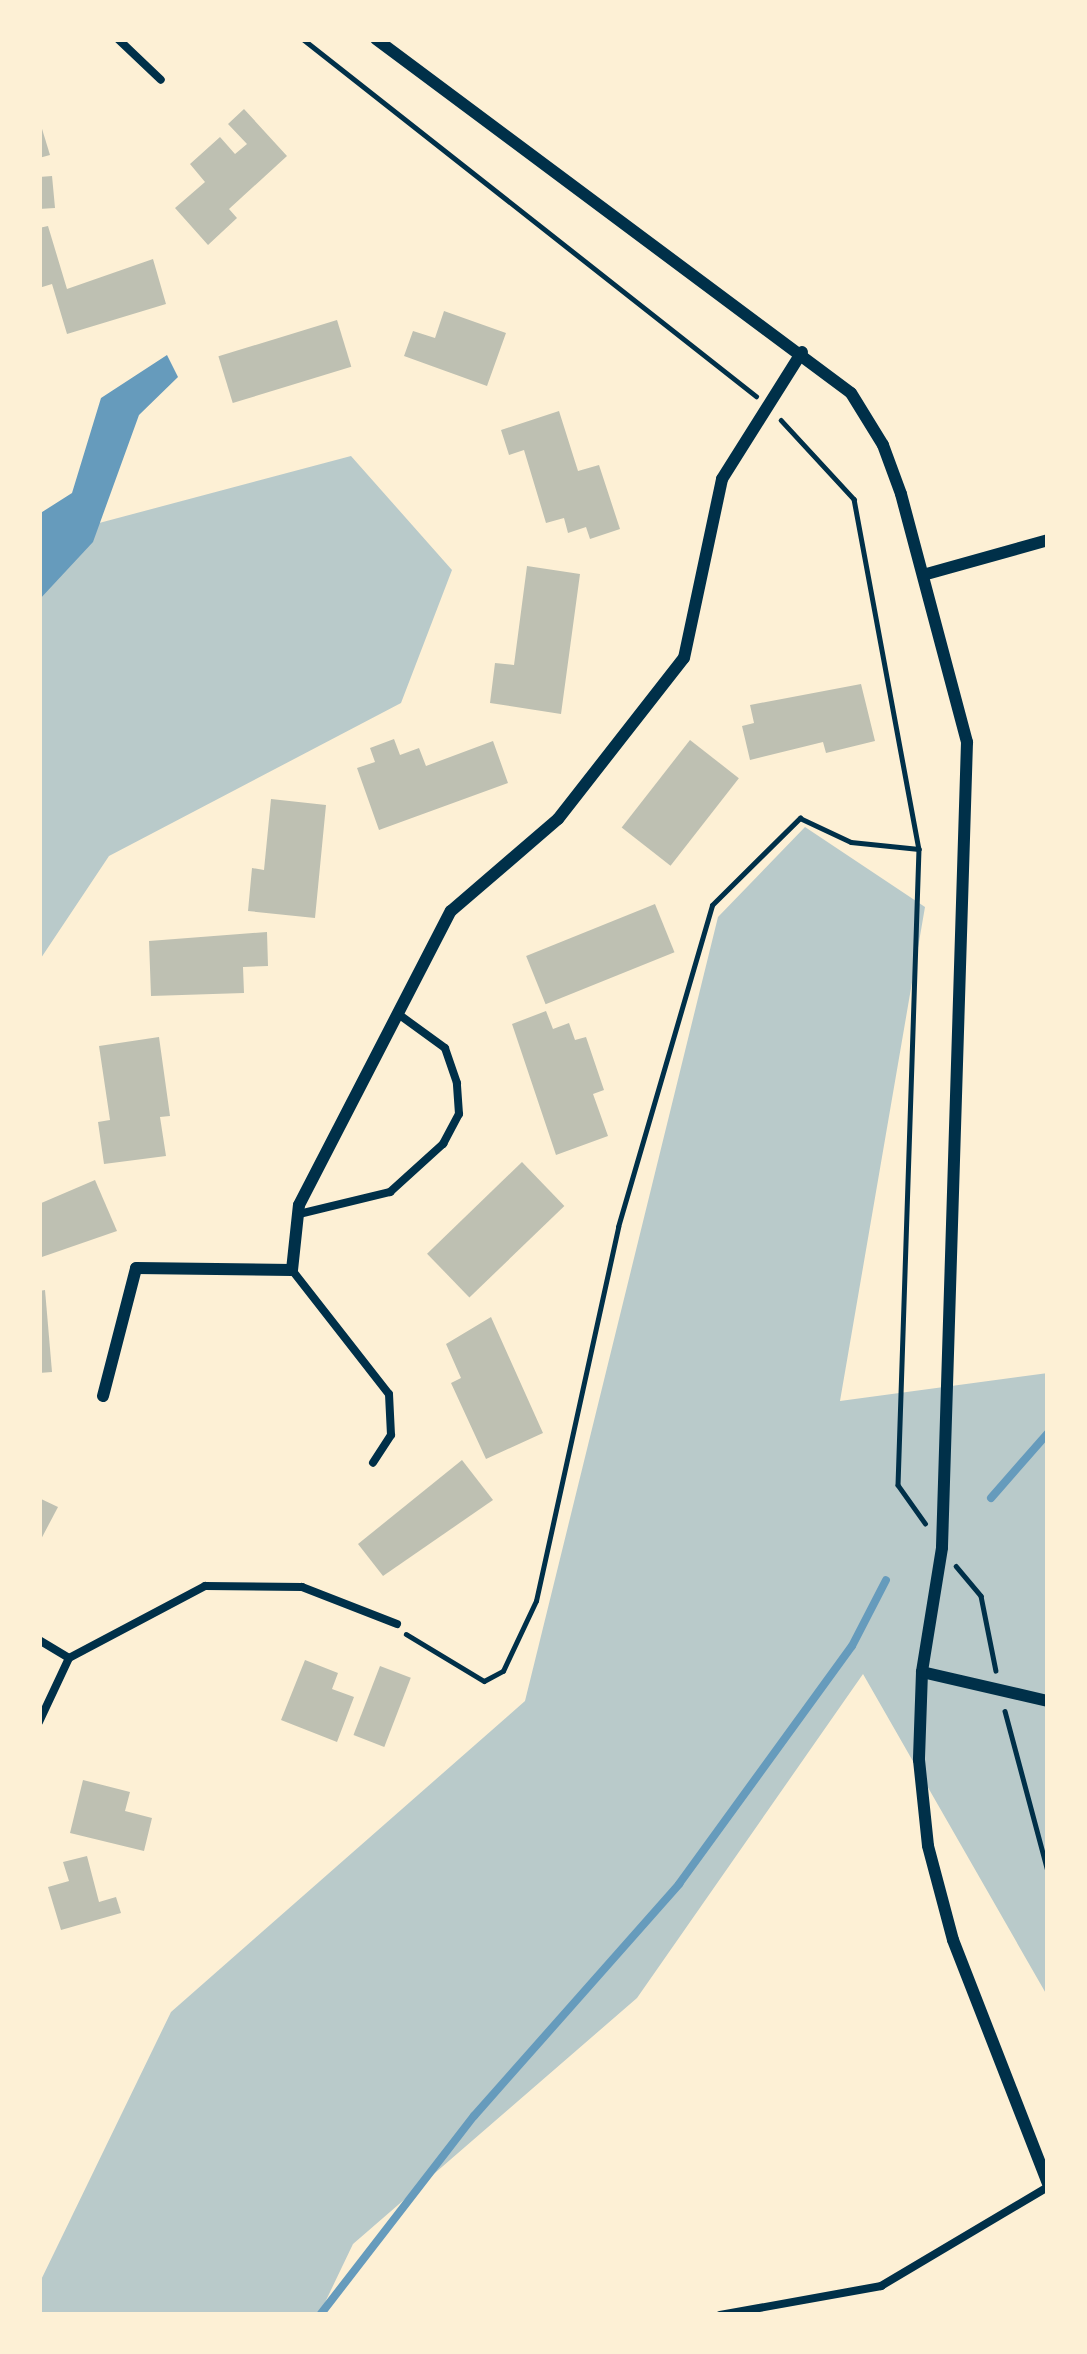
<!DOCTYPE html>
<style>
body{margin:0}
#map{position:relative;width:1087px;height:2354px;overflow:hidden;background:#fdf0d5;font-family:"Roboto Condensed",sans-serif}
div>[style]{position:absolute}
.green>*{inset:0;background:#b9caca}
.water>*{inset:0;background:#669bbc}
.stream>*{height:8px;margin:-4px;padding:0 4px;transform-origin:4px;border-radius:4px;background:#669bbc}
.building>*{inset:0;background:#bec0b2;transform-origin:0 0}
.path>*{height:4.5px;margin:-2.25px;padding:0 2.25px;transform-origin:2.25px;border-radius:2.25px;background:#003049}
.service>*{height:8px;margin:-4px;padding:0 4px;transform-origin:4px;border-radius:4px;background:#003049}
.minor>*{height:12px;margin:-6px;padding:0 6px;transform-origin:6px;border-radius:6px;background:#003049}
span{translate:-50% -50%;white-space:nowrap;text-align:center;line-height:1.15;-webkit-text-stroke:9px #fdf0d5;paint-order:stroke}
.frame{position:absolute;inset:0;border:42px solid #fdf0d5;pointer-events:none}
</style>
<div id="map">
<div class="green">
<div style="clip-path:polygon(351px 456px,452px 570px,401px 703px,109px 856px,39px 961px,39px 539px)"></div>
<div style="clip-path:polygon(805px 827px,925px 907px,840px 1401px,1048px 1373px,1048px 1997px,863px 1674px,637px 1998px,353px 2244px,319px 2315px,39px 2315px,39px 2284px,171px 2012px,525px 1701px,718px 917px)"></div>
</div>
<div class="water">
<div style="clip-path:polygon(167px 355px,178px 377px,139px 415px,93px 542px,39px 600px,39px 514px,72px 493px,101px 398px)"></div>
</div>
<div class="stream">
<div style="left:991px;top:1498px;width:86px;rotate:-48.8deg"></div>
<div style="left:320px;top:2315px;width:252px;rotate:-52.3deg"></div>
<div style="left:474px;top:2116px;width:310px;rotate:-48.5deg"></div>
<div style="left:679px;top:1884px;width:294px;rotate:-54deg"></div>
<div style="left:852px;top:1646px;width:74px;rotate:-62.7deg"></div>
</div>
<div class="building">
<div style="clip-path:polygon(244px 109px,287px 156px,229px 209px,237px 218px,208px 245px,175px 208px,205px 182px,190px 164px,220px 137px,235px 154px,247px 144px,228px 124px)"></div>
<div style="clip-path:polygon(39px 119px,50px 155px,39px 158px)"></div>
<div style="clip-path:polygon(52px 176px,55px 208px,39px 209px,39px 177px)"></div>
<div style="clip-path:polygon(48px 226px,67px 289px,153px 259px,166px 304px,67px 334px,52px 284px,39px 288px,39px 228px)"></div>
<div style="clip-path:polygon(444px 311px,506px 333px,487px 386px,404px 356px,413px 331px,435px 338px)"></div>
<div style="left:337px;top:320px;width:49px;height:124px;rotate:73deg"></div>
<div style="clip-path:polygon(559px 411px,578px 471px,599px 465px,620px 529px,590px 539px,586px 527px,568px 533px,564px 518px,546px 523px,524px 450px,509px 455px,501px 430px)"></div>
<div style="clip-path:polygon(527px 566px,580px 574px,561px 714px,490px 703px,495px 663px,514px 665px)"></div>
<div style="clip-path:polygon(861px 684px,875px 741px,826px 753px,823px 742px,750px 760px,742px 726px,754px 723px,750px 705px)"></div>
<div style="clip-path:polygon(394px 739px,400px 755px,419px 748px,426px 766px,493px 741px,508px 783px,379px 830px,357px 768px,375px 762px,370px 748px)"></div>
<div style="left:690px;top:740px;width:62px;height:111px;rotate:38deg"></div>
<div style="clip-path:polygon(271px 799px,326px 805px,315px 918px,248px 911px,252px 868px,264px 870px)"></div>
<div style="left:655px;top:904px;width:52px;height:139px;rotate:68deg"></div>
<div style="clip-path:polygon(267px 932px,268px 966px,243px 967px,244px 993px,151px 996px,149px 941px)"></div>
<div style="clip-path:polygon(546px 1011px,553px 1029px,569px 1023px,575px 1040px,586px 1037px,604px 1090px,593px 1094px,608px 1136px,556px 1155px,512px 1024px)"></div>
<div style="clip-path:polygon(159px 1037px,170px 1116px,160px 1117px,166px 1156px,104px 1164px,98px 1122px,110px 1120px,99px 1046px)"></div>
<div style="left:522px;top:1162px;width:61px;height:132px;rotate:46deg"></div>
<div style="clip-path:polygon(95px 1180px,117px 1231px,39px 1258px,39px 1204px)"></div>
<div style="clip-path:polygon(45px 1290px,52px 1372px,39px 1373px,39px 1291px)"></div>
<div style="clip-path:polygon(491px 1317px,543px 1433px,486px 1459px,451px 1383px,461px 1378px,446px 1344px)"></div>
<div style="clip-path:polygon(462px 1460px,493px 1500px,383px 1576px,358px 1544px)"></div>
<div style="clip-path:polygon(39px 1498px,58px 1507px,39px 1543px)"></div>
<div style="clip-path:polygon(305px 1660px,338px 1673px,332px 1689px,354px 1697px,337px 1742px,281px 1720px)"></div>
<div style="left:380px;top:1666px;width:33px;height:74px;rotate:21deg"></div>
<div style="clip-path:polygon(83px 1780px,130px 1792px,125px 1811px,152px 1818px,144px 1851px,70px 1833px)"></div>
<div style="clip-path:polygon(87px 1856px,99px 1902px,116px 1897px,121px 1913px,61px 1930px,48px 1887px,69px 1881px,63px 1862px)"></div>
</div>
<div class="path">
<div style="left:303px;top:39px;width:577px;rotate:38.24deg"></div>
<div style="left:781px;top:420px;width:108px;rotate:47.3deg"></div>
<div style="left:854px;top:499px;width:356px;rotate:79.5deg"></div>
<div style="left:919px;top:849px;width:636px;rotate:91.89deg"></div>
<div style="left:898px;top:1485px;width:47px;rotate:54.6deg"></div>
<div style="left:956px;top:1566px;width:39px;rotate:50deg"></div>
<div style="left:981px;top:1596px;width:76px;rotate:78.7deg"></div>
<div style="left:406px;top:1634px;width:91px;rotate:31.1deg"></div>
<div style="left:484px;top:1681px;width:21px;rotate:-28deg"></div>
<div style="left:503px;top:1671px;width:77px;rotate:-64.8deg"></div>
<div style="left:536px;top:1601px;width:383px;rotate:-77.6deg"></div>
<div style="left:618px;top:1227px;width:335px;rotate:-73.7deg"></div>
<div style="left:712px;top:905px;width:124px;rotate:-44.7deg"></div>
<div style="left:800px;top:818px;width:56px;rotate:25.2deg"></div>
<div style="left:851px;top:842px;width:68px;rotate:5.9deg"></div>
<div style="left:1005px;top:1711px;width:167px;rotate:75deg"></div>
</div>
<div class="service">
<div style="left:118px;top:39px;width:59px;rotate:43.6deg"></div>
<div style="left:299px;top:1214px;width:94px;rotate:-13.6deg"></div>
<div style="left:390px;top:1192px;width:72px;rotate:-42.2deg"></div>
<div style="left:443px;top:1144px;width:34px;rotate:-62deg"></div>
<div style="left:459px;top:1114px;width:31px;rotate:-94deg"></div>
<div style="left:457px;top:1083px;width:37px;rotate:-109deg"></div>
<div style="left:445px;top:1048px;width:54px;rotate:-144deg"></div>
<div style="left:292px;top:1270px;width:157px;rotate:52deg"></div>
<div style="left:389px;top:1394px;width:41px;rotate:87.2deg"></div>
<div style="left:391px;top:1435px;width:33px;rotate:123deg"></div>
<div style="left:39px;top:1640px;width:35px;rotate:31deg"></div>
<div style="left:69px;top:1658px;width:71px;rotate:115.1deg"></div>
<div style="left:69px;top:1658px;width:154px;rotate:-27.9deg"></div>
<div style="left:205px;top:1586px;width:97px;rotate:0.6deg"></div>
<div style="left:302px;top:1587px;width:102px;rotate:21.3deg"></div>
<div style="left:720px;top:2315px;width:164px;rotate:-10.2deg"></div>
<div style="left:881px;top:2286px;width:194px;rotate:-30.7deg"></div>
</div>
<div class="minor">
<div style="left:376px;top:39px;width:592px;rotate:36.7deg"></div>
<div style="left:851px;top:393px;width:61px;rotate:58.4deg"></div>
<div style="left:883px;top:445px;width:52px;rotate:69.8deg"></div>
<div style="left:901px;top:494px;width:257px;rotate:75.1deg"></div>
<div style="left:967px;top:742px;width:806px;rotate:91.78deg"></div>
<div style="left:942px;top:1548px;width:126px;rotate:99.2deg"></div>
<div style="left:922px;top:1672px;width:88px;rotate:92deg"></div>
<div style="left:919px;top:1760px;width:86px;rotate:84deg"></div>
<div style="left:928px;top:1846px;width:97px;rotate:75.1deg"></div>
<div style="left:953px;top:1940px;width:262px;rotate:68.7deg"></div>
<div style="left:923px;top:575px;width:130px;rotate:-15.6deg"></div>
<div style="left:103px;top:1396px;width:132px;rotate:-75.5deg"></div>
<div style="left:136px;top:1268px;width:156px;rotate:0.7deg"></div>
<div style="left:292px;top:1270px;width:65px;rotate:-83.9deg"></div>
<div style="left:299px;top:1205px;width:331px;rotate:-62.7deg"></div>
<div style="left:451px;top:911px;width:141px;rotate:-40.7deg"></div>
<div style="left:558px;top:819px;width:204px;rotate:-52deg"></div>
<div style="left:684px;top:658px;width:183px;rotate:-78deg"></div>
<div style="left:722px;top:479px;width:150px;rotate:-57.8deg"></div>
<div style="left:922px;top:1672px;width:129px;rotate:13deg"></div>
</div>
<div class="frame"></div>
</div>
